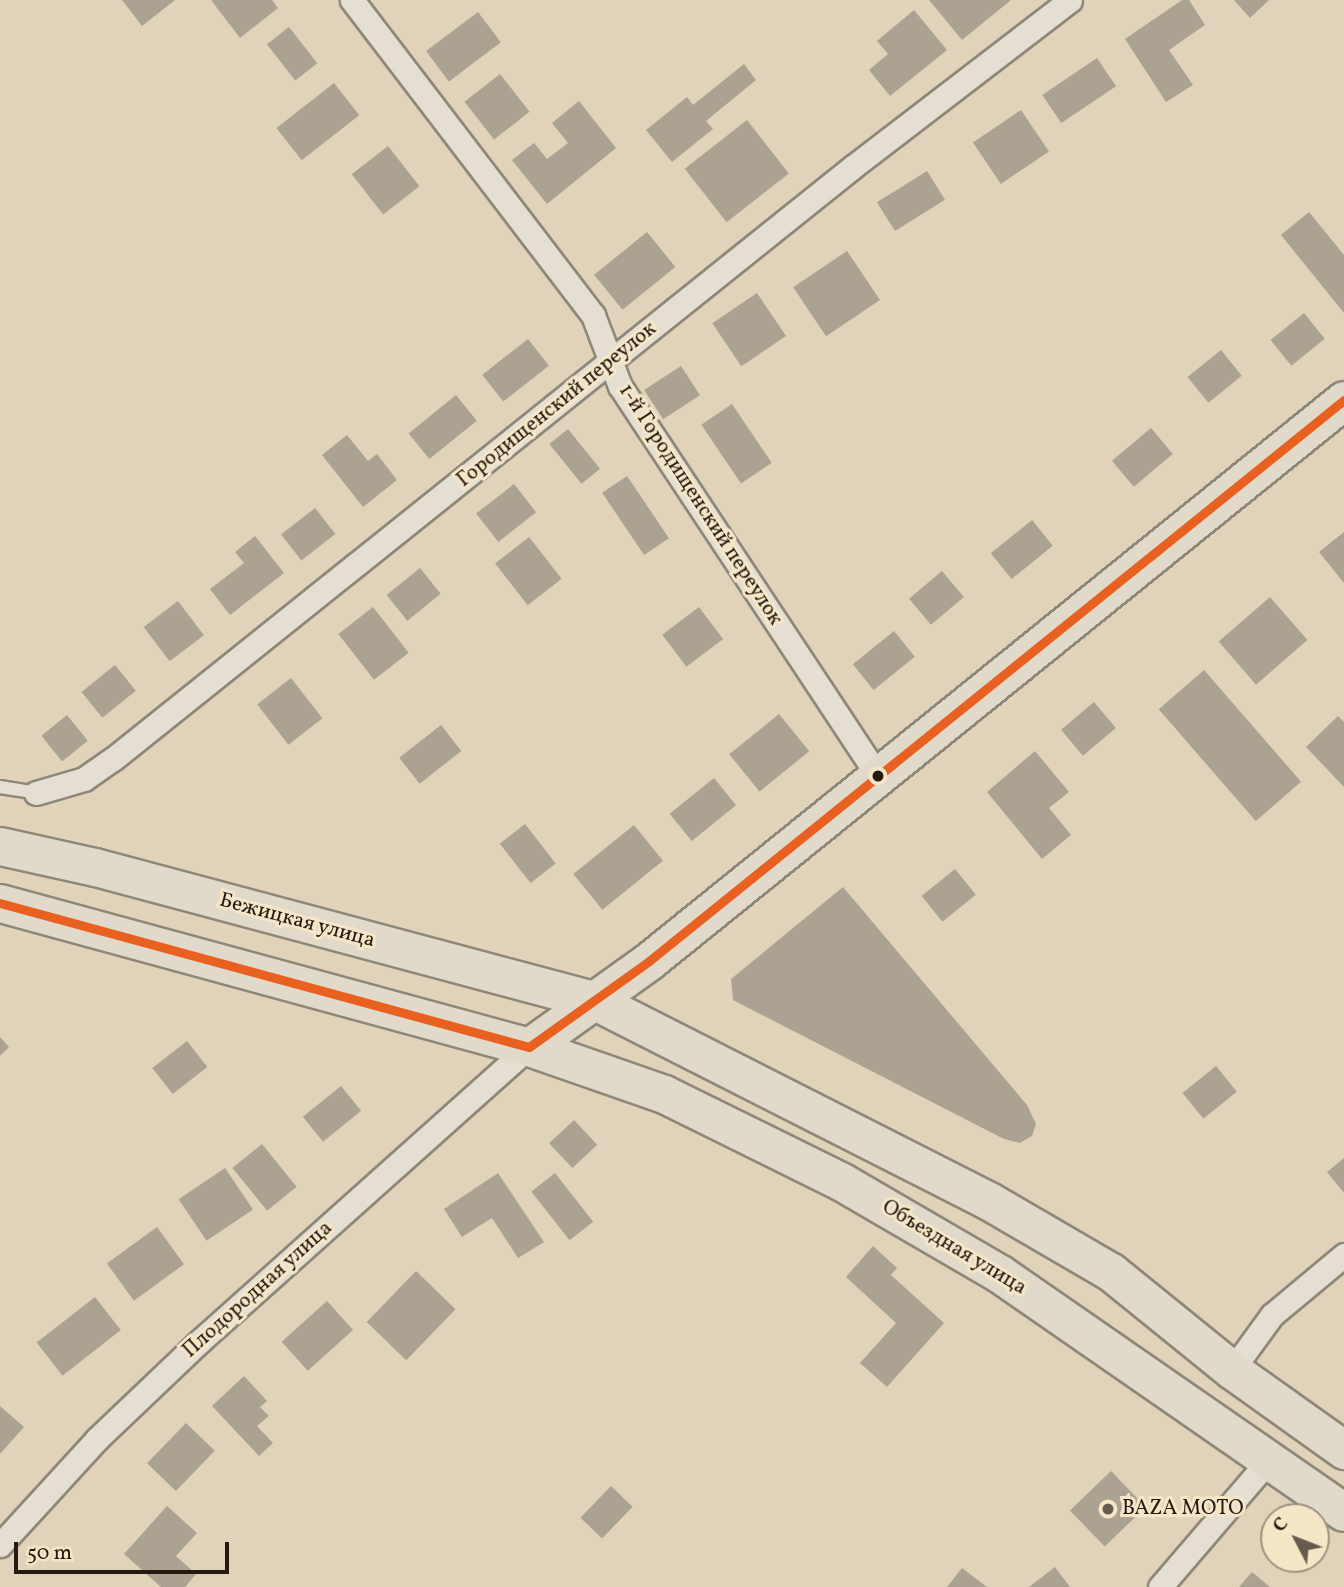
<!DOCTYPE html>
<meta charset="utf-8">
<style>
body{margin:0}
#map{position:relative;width:1344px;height:1587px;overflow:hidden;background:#e0d3ba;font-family:Vollkorn,serif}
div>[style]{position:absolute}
.building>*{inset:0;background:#aba291;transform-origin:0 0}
.roads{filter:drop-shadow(2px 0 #8f8778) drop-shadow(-2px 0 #8f8778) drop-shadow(0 2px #8f8778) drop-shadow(0 -2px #8f8778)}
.lane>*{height:12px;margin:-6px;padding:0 6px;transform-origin:6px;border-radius:6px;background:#e5dfd3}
.street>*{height:23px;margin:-11.5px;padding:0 11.5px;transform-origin:11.5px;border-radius:11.5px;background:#e5dfd3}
.primary>*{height:37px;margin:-18.5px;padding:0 18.5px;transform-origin:18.5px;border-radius:18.5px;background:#e1dacb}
.bus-1>*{height:9px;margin:-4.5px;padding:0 4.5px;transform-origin:4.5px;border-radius:4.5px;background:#e86121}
.dots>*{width:19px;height:19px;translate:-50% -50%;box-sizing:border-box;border:4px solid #f5e6c8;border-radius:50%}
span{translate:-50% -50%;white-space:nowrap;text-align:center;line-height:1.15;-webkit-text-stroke:6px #f5e6c8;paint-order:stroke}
.street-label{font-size:21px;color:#241a12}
.poi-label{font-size:21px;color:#241a12}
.left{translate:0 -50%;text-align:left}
.north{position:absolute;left:1260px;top:1503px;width:70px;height:70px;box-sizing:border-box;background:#f5e6c8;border:2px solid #a1947f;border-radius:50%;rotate:312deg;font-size:19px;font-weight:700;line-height:28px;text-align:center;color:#241a12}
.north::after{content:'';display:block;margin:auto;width:24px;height:32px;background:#665b4d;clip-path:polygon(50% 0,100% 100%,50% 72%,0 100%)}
.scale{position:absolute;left:14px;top:1542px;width:215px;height:32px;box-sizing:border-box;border:4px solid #241a12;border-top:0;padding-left:9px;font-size:21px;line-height:24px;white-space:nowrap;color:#241a12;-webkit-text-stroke:5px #f5e6c8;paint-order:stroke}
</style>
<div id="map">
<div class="building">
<div style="clip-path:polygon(122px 0,175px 0,142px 26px)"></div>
<div style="clip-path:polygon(211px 0,272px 0,278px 8px,240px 38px)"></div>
<div style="clip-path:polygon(929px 0,1011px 0,962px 40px)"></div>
<div style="clip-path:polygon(1182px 0,1189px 0,1205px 25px,1169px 50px,1193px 85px,1166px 102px,1125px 39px)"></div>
<div style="clip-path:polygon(1234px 0,1269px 0,1250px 18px)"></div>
<div style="clip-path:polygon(914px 10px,947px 50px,890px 96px,869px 70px,888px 54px,877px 41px)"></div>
<div style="left:478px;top:12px;width:38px;height:65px;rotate:53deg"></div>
<div style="left:289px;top:27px;width:46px;height:28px;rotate:52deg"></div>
<div style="left:1097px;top:58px;width:34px;height:66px;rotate:56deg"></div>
<div style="clip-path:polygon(744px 64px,756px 80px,706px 121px,713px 129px,672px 162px,646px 130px,687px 97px,693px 105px)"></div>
<div style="left:500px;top:74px;width:48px;height:45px;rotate:52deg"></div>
<div style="left:334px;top:83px;width:41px;height:73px;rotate:52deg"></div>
<div style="clip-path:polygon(579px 101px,616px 148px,547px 204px,512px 160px,534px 143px,547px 159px,568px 143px,552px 123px)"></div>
<div style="left:1021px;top:110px;width:50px;height:58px;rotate:56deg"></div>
<div style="left:747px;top:120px;width:68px;height:79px;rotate:52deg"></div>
<div style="left:388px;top:146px;width:51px;height:46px;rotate:52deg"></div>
<div style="left:927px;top:171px;width:34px;height:59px;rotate:58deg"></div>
<div style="clip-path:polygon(1309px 212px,1344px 255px,1344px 313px,1281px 235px)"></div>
<div style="left:647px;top:232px;width:45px;height:68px;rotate:51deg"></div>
<div style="left:847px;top:251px;width:59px;height:65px;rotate:56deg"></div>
<div style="left:757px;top:293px;width:52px;height:54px;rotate:56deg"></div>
<div style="left:1304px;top:313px;width:33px;height:43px;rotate:51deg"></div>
<div style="left:528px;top:339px;width:34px;height:58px;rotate:52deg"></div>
<div style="left:1221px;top:350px;width:33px;height:43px;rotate:51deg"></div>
<div style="left:681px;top:366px;width:35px;height:44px;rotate:57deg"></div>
<div style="left:456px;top:395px;width:33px;height:61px;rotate:51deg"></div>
<div style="left:732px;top:404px;width:71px;height:37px;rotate:56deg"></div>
<div style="left:1151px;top:428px;width:34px;height:51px;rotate:50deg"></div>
<div style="left:568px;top:429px;width:51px;height:24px;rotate:51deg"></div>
<div style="clip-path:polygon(347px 435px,368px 461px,377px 454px,397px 480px,363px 507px,322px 455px)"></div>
<div style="left:627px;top:476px;width:75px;height:30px;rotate:56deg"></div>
<div style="left:514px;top:484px;width:36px;height:48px;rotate:52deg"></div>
<div style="left:315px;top:508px;width:33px;height:43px;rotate:52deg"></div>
<div style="left:1032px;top:520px;width:33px;height:53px;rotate:51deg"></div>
<div style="clip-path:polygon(1344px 532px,1344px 583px,1319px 552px)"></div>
<div style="clip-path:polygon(255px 536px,284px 573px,230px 615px,210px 589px,244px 563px,235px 552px)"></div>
<div style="left:529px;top:537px;width:53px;height:43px;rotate:52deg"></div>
<div style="left:420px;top:568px;width:33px;height:43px;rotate:51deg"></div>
<div style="left:942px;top:571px;width:34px;height:43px;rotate:50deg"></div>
<div style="left:1270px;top:597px;width:57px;height:68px;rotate:49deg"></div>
<div style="left:178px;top:601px;width:43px;height:43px;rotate:53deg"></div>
<div style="left:373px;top:607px;width:58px;height:44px;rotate:52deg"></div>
<div style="left:699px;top:607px;width:40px;height:46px;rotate:53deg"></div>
<div style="left:894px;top:631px;width:33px;height:53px;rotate:51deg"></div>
<div style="left:115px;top:665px;width:33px;height:43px;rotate:51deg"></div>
<div style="left:1204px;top:670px;width:148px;height:60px;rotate:49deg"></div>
<div style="left:291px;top:678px;width:51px;height:43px;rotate:52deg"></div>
<div style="left:1094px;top:702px;width:34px;height:43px;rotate:50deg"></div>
<div style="left:779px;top:714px;width:48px;height:64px;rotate:51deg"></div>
<div style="left:67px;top:715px;width:33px;height:33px;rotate:51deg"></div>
<div style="clip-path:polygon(1338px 716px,1344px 722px,1344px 787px,1306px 747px)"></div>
<div style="left:441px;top:725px;width:33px;height:53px;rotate:52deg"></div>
<div style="clip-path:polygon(1035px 751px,1069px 792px,1049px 808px,1071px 835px,1042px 859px,987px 792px)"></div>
<div style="left:714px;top:778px;width:35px;height:57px;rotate:51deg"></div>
<div style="left:525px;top:824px;width:50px;height:32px;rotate:52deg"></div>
<div style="left:634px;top:825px;width:46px;height:78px;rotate:51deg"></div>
<div style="left:955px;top:869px;width:33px;height:43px;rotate:51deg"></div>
<div style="clip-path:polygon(843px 887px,1027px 1105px,1036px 1124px,1032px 1136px,1020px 1143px,1004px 1139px,733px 1000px,731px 979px)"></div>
<div style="clip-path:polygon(0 1037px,9px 1047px,0 1056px)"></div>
<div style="left:187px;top:1041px;width:33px;height:44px;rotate:52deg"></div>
<div style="left:1216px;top:1066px;width:33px;height:43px;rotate:51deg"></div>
<div style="left:341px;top:1086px;width:32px;height:49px;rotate:51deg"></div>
<div style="left:574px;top:1120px;width:34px;height:34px;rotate:47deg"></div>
<div style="left:262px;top:1144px;width:55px;height:38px;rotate:51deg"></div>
<div style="clip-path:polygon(1344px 1158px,1344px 1193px,1327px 1172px)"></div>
<div style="left:225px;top:1168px;width:50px;height:56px;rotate:56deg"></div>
<div style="clip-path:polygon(498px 1173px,544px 1242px,518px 1258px,492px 1218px,462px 1237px,444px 1209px)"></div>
<div style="left:555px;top:1173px;width:62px;height:30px;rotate:52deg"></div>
<div style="left:157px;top:1227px;width:46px;height:62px;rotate:54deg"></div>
<div style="clip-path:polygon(873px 1246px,897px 1268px,891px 1275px,944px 1323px,887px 1387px,860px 1363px,896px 1323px,846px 1277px)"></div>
<div style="left:416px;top:1271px;width:55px;height:71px;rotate:44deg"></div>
<div style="left:95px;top:1297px;width:42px;height:74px;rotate:52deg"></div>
<div style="left:327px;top:1301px;width:39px;height:61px;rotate:48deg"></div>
<div style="clip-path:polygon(244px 1376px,267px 1401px,260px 1407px,269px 1416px,257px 1426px,273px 1443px,259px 1456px,212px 1406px)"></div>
<div style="clip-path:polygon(0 1406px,24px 1427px,0 1454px)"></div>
<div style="left:186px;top:1423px;width:40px;height:56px;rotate:44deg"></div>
<div style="left:1111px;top:1471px;width:50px;height:57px;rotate:46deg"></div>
<div style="left:611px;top:1486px;width:30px;height:44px;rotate:44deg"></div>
<div style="clip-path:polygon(167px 1506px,197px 1533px,176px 1556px,196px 1574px,185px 1587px,161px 1587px,124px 1554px)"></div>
<div style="clip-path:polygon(1055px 1567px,1070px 1587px,1029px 1587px)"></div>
<div style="clip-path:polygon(962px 1568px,987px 1587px,947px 1587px)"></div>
<div style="clip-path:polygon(1252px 1572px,1270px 1587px,1239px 1587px)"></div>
</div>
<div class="roads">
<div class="lane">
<div style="left:0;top:787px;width:36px;rotate:9deg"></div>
</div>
<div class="street">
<div style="left:352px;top:0;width:397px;rotate:52.6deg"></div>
<div style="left:593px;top:315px;width:76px;rotate:69.2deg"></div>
<div style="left:620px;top:386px;width:465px;rotate:56.5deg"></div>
<div style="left:36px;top:793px;width:50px;rotate:-16.3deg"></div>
<div style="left:84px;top:779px;width:35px;rotate:-35deg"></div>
<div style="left:113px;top:759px;width:949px;rotate:-38.67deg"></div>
<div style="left:854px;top:166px;width:272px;rotate:-37.5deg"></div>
<div style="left:1232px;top:1370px;width:68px;rotate:-54deg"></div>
<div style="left:1272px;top:1315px;width:94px;rotate:-39.8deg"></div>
<div style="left:0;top:1545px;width:144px;rotate:-47.5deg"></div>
<div style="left:97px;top:1439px;width:142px;rotate:-43.6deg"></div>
<div style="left:200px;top:1341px;width:441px;rotate:-41.8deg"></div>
<div style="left:1160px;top:1587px;width:167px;rotate:-49.4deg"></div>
</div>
<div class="primary">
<div style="left:0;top:846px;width:97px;rotate:12.5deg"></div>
<div style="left:95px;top:867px;width:515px;rotate:14.95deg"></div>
<div style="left:593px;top:1000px;width:444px;rotate:26.9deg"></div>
<div style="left:989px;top:1201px;width:141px;rotate:30.2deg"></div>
<div style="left:1111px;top:1272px;width:156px;rotate:39deg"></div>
<div style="left:1232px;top:1370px;width:138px;rotate:35.5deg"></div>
<div style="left:0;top:903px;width:548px;rotate:15.23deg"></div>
<div style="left:529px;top:1047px;width:143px;rotate:19.2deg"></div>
<div style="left:664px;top:1094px;width:199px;rotate:26.3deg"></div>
<div style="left:842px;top:1182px;width:183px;rotate:30.2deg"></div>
<div style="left:1000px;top:1274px;width:418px;rotate:34.7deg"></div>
<div style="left:529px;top:1047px;width:148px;rotate:-35.6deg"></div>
<div style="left:649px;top:961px;width:893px;rotate:-38.91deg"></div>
</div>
</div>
<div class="bus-1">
<div style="left:0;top:903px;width:548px;rotate:15.23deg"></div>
<div style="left:529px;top:1047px;width:148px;rotate:-35.6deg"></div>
<div style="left:649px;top:961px;width:893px;rotate:-38.91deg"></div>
</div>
<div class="dots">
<div style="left:878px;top:776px;background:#241a12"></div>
<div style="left:1108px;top:1509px;background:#665b4d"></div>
</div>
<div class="street-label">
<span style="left:557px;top:405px;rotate:-39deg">Городищенский переулок</span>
<span style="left:700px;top:505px;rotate:57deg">1-й Городищенский переулок</span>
<span style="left:297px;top:921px;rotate:15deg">Бежицкая улица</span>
<span style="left:954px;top:1248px;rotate:31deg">Объездная улица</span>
<span style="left:258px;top:1290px;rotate:-42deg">Плодородная улица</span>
</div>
<div class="poi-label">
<span class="left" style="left:1122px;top:1509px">BAZA MOTO</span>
</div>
<div class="north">С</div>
<div class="scale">50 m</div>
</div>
